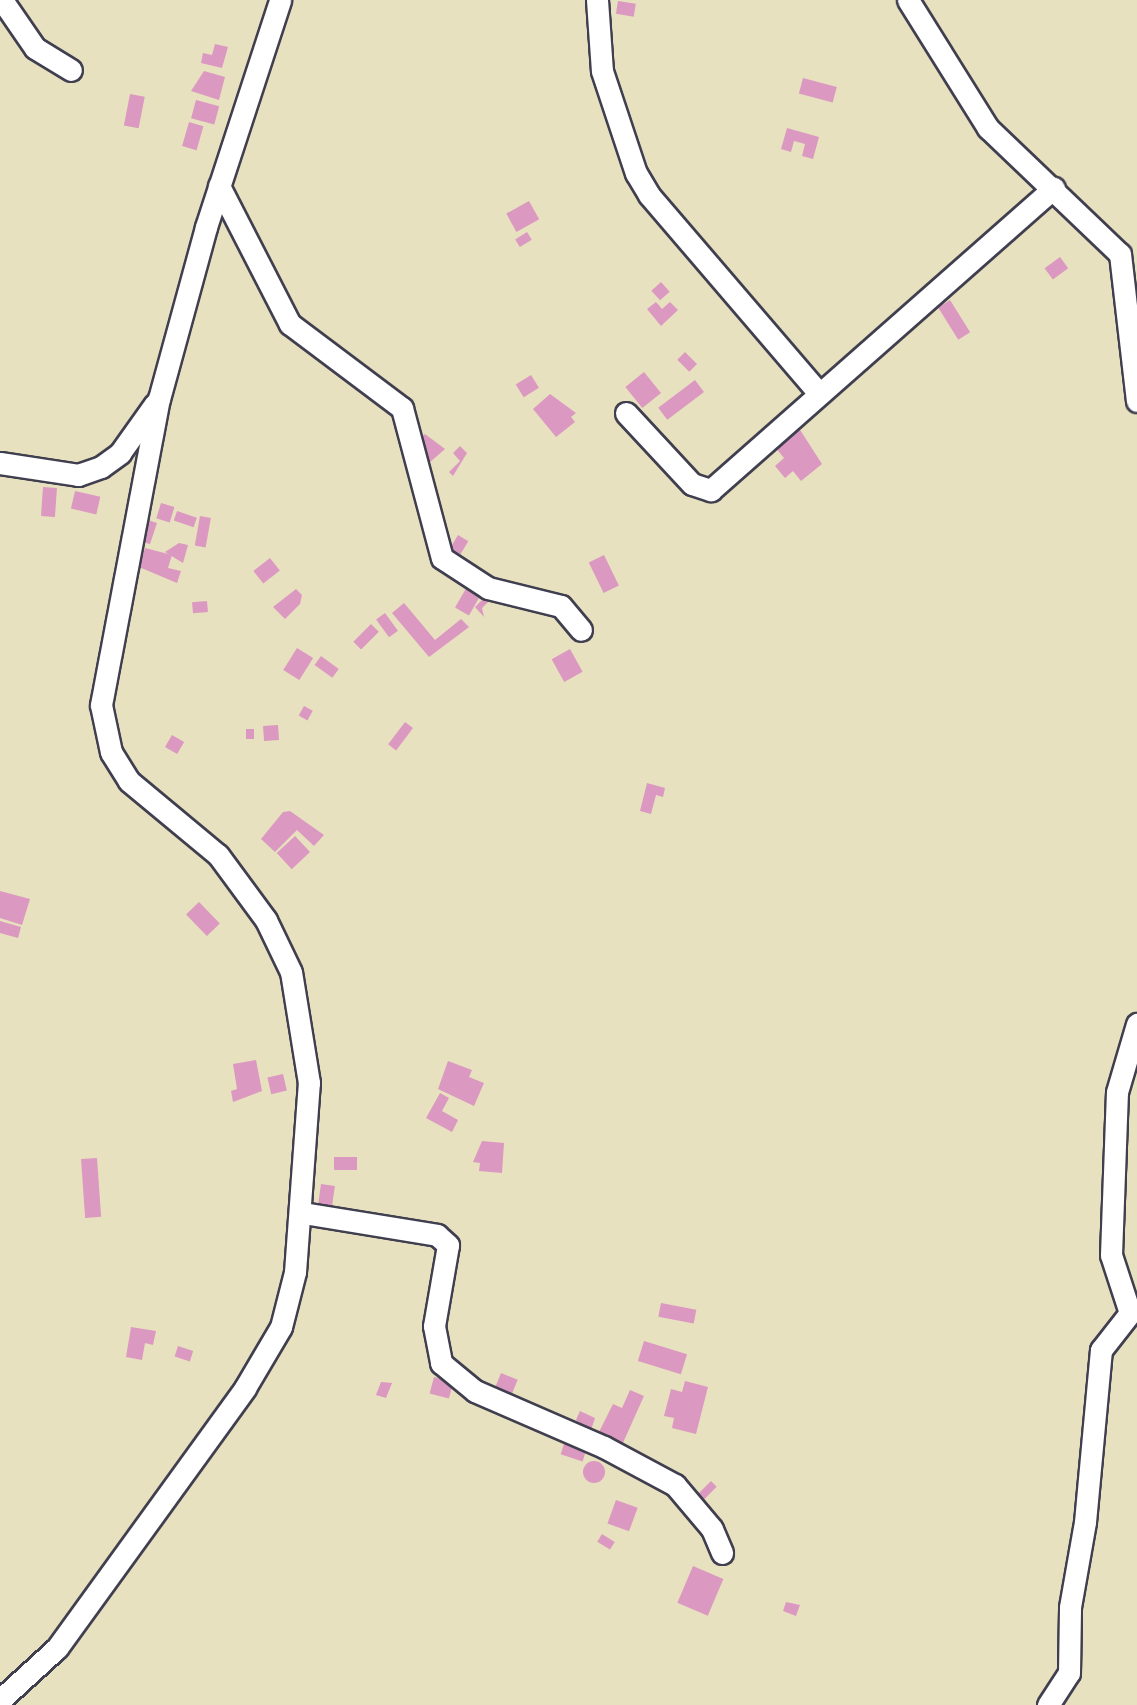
<!DOCTYPE html>
<style>
body{margin:0}
#map{position:relative;width:1137px;height:1705px;overflow:hidden;background:#e8e1bf;font-family:Alegreya,serif}
div>[style]{position:absolute}
.building>*{inset:0;background:#db98c0;transform-origin:0 0}
.round{border-radius:50%}
.roads{filter:drop-shadow(2px 0 #403f4f) drop-shadow(-2px 0 #403f4f) drop-shadow(0 2px #403f4f) drop-shadow(0 -2px #403f4f)}
.minor>*{height:21px;margin:-10.5px;padding:0 10.5px;transform-origin:10.5px;border-radius:10.5px;background:#fff}
span{translate:-50% -50%;white-space:nowrap;text-align:center;line-height:1.15;-webkit-text-stroke:4.5px #f7f3e8;paint-order:stroke}
</style>
<div id="map">
<div class="building">
<div style="left:618px;top:1px;width:18px;height:13px;rotate:9deg"></div>
<div style="clip-path:polygon(215px 44px,228px 47px,222px 68px,201px 63px,203px 53px,212px 55px)"></div>
<div style="clip-path:polygon(204px 71px,225px 77px,219px 100px,191px 91px)"></div>
<div style="left:803px;top:78px;width:35px;height:16px;rotate:15deg"></div>
<div style="left:130px;top:94px;width:15px;height:32px;rotate:11deg"></div>
<div style="left:196px;top:100px;width:24px;height:19px;rotate:15deg"></div>
<div style="left:189px;top:122px;width:15px;height:25px;rotate:16deg"></div>
<div style="clip-path:polygon(787px 128px,819px 137px,813px 159px,802px 156px,805px 144px,794px 141px,791px 152px,781px 149px)"></div>
<div style="left:529px;top:201px;width:21px;height:26px;rotate:61deg"></div>
<div style="left:527px;top:232px;width:9px;height:14px;rotate:58deg"></div>
<div style="left:1060px;top:257px;width:14px;height:19px;rotate:54deg"></div>
<div style="left:661px;top:282px;width:13px;height:13px;rotate:48deg"></div>
<div style="left:950px;top:300px;width:38px;height:14px;rotate:58deg"></div>
<div style="clip-path:polygon(656px 302px,662px 309px,670px 302px,678px 310px,661px 326px,647px 309px)"></div>
<div style="left:685px;top:352px;width:17px;height:11px;rotate:45deg"></div>
<div style="left:644px;top:372px;width:27px;height:24px;rotate:51deg"></div>
<div style="left:531px;top:375px;width:15px;height:18px;rotate:58deg"></div>
<div style="left:695px;top:380px;width:15px;height:46px;rotate:53deg"></div>
<div style="clip-path:polygon(550px 394px,576px 413px,571px 417px,575px 422px,556px 437px,533px 409px)"></div>
<div style="clip-path:polygon(795px 422px,822px 464px,801px 481px,793px 471px,785px 478px,775px 466px,784px 458px,771px 442px)"></div>
<div style="clip-path:polygon(425px 434px,445px 449px,429px 463px,412px 445px)"></div>
<div style="clip-path:polygon(460px 446px,467px 453px,453px 476px,449px 472px,460px 461px,453px 453px)"></div>
<div style="left:43px;top:487px;width:14px;height:29px;rotate:4deg"></div>
<div style="left:75px;top:491px;width:26px;height:18px;rotate:13deg"></div>
<div style="left:161px;top:503px;width:14px;height:16px;rotate:17deg"></div>
<div style="left:177px;top:511px;width:21px;height:10px;rotate:19deg"></div>
<div style="left:200px;top:516px;width:11px;height:30px;rotate:10deg"></div>
<div style="clip-path:polygon(148px 520px,157px 523px,150px 544px,142px 542px)"></div>
<div style="left:458px;top:535px;width:12px;height:20px;rotate:31deg"></div>
<div style="clip-path:polygon(179px 543px,188px 545px,183px 563px,165px 552px)"></div>
<div style="clip-path:polygon(145px 548px,172px 555px,168px 568px,181px 571px,177px 583px,139px 567px)"></div>
<div style="left:604px;top:555px;width:34px;height:17px;rotate:64deg"></div>
<div style="left:270px;top:558px;width:16px;height:21px;rotate:52deg"></div>
<div style="left:468px;top:585px;width:16px;height:26px;rotate:30deg"></div>
<div style="clip-path:polygon(296px 589px,302px 595px,300px 604px,285px 619px,273px 607px)"></div>
<div style="clip-path:polygon(485px 597px,489px 601px,482px 608px,484px 617px,475px 607px)"></div>
<div style="left:207px;top:601px;width:11px;height:15px;rotate:85deg"></div>
<div style="clip-path:polygon(404px 603px,435px 640px,461px 619px,469px 627px,429px 657px,392px 613px)"></div>
<div style="left:385px;top:613px;width:22px;height:11px;rotate:54deg"></div>
<div style="left:371px;top:624px;width:11px;height:25px;rotate:45deg"></div>
<div style="left:297px;top:648px;width:19px;height:26px;rotate:32deg"></div>
<div style="left:570px;top:649px;width:26px;height:21px;rotate:61deg"></div>
<div style="left:321px;top:656px;width:22px;height:11px;rotate:36deg"></div>
<div style="left:304px;top:706px;width:10px;height:11px;rotate:29deg"></div>
<div style="left:405px;top:722px;width:10px;height:28px;rotate:37deg"></div>
<div style="left:278px;top:725px;width:15px;height:15px;rotate:86deg"></div>
<div style="left:246px;top:729px;width:8px;height:10px"></div>
<div style="left:172px;top:735px;width:14px;height:14px;rotate:30deg"></div>
<div style="clip-path:polygon(647px 783px,665px 788px,663px 797px,656px 795px,651px 814px,640px 811px)"></div>
<div style="clip-path:polygon(290px 811px,324px 835px,314px 846px,297px 830px,275px 852px,261px 839px,283px 812px)"></div>
<div style="left:295px;top:836px;width:22px;height:25px;rotate:47deg"></div>
<div style="clip-path:polygon(0 891px,30px 899px,22px 925px,0 918px)"></div>
<div style="left:199px;top:902px;width:30px;height:18px;rotate:46deg"></div>
<div style="clip-path:polygon(0 921px,21px 927px,18px 938px,0 933px)"></div>
<div style="clip-path:polygon(256px 1060px,262px 1091px,233px 1102px,231px 1091px,237px 1089px,233px 1064px)"></div>
<div style="clip-path:polygon(448px 1061px,472px 1070px,469px 1077px,484px 1083px,474px 1106px,438px 1089px)"></div>
<div style="left:283px;top:1074px;width:17px;height:16px;rotate:77deg"></div>
<div style="clip-path:polygon(440px 1093px,449px 1098px,442px 1111px,458px 1120px,452px 1132px,426px 1118px)"></div>
<div style="clip-path:polygon(482px 1141px,504px 1143px,502px 1173px,479px 1171px,480px 1163px,473px 1162px)"></div>
<div style="left:334px;top:1157px;width:23px;height:13px"></div>
<div style="left:97px;top:1158px;width:59px;height:16px;rotate:86deg"></div>
<div style="left:321px;top:1184px;width:14px;height:23px;rotate:8deg"></div>
<div style="left:661px;top:1303px;width:36px;height:14px;rotate:11deg"></div>
<div style="clip-path:polygon(131px 1327px,156px 1331px,153px 1345px,145px 1343px,142px 1360px,126px 1357px)"></div>
<div style="left:644px;top:1341px;width:45px;height:21px;rotate:17deg"></div>
<div style="left:178px;top:1346px;width:16px;height:11px;rotate:18deg"></div>
<div style="left:501px;top:1373px;width:18px;height:20px;rotate:22deg"></div>
<div style="left:434px;top:1377px;width:20px;height:17px;rotate:15deg"></div>
<div style="clip-path:polygon(685px 1381px,708px 1387px,696px 1434px,672px 1428px,674px 1418px,664px 1416px,671px 1389px,682px 1392px)"></div>
<div style="clip-path:polygon(381px 1382px,392px 1383px,386px 1398px,376px 1395px)"></div>
<div style="clip-path:polygon(630px 1390px,644px 1396px,622px 1445px,598px 1434px,613px 1404px,622px 1408px)"></div>
<div style="clip-path:polygon(580px 1411px,595px 1418px,590px 1433px,576px 1420px)"></div>
<div style="left:565px;top:1441px;width:23px;height:14px;rotate:18deg"></div>
<div class="round" style="left:583px;top:1461px;width:22px;height:22px"></div>
<div style="left:711px;top:1481px;width:8px;height:18px;rotate:45deg"></div>
<div style="left:616px;top:1500px;width:23px;height:25px;rotate:20deg"></div>
<div style="left:602px;top:1534px;width:15px;height:9px;rotate:32deg"></div>
<div style="left:693px;top:1566px;width:33px;height:40px;rotate:23deg"></div>
<div style="clip-path:polygon(786px 1602px,800px 1605px,796px 1616px,783px 1611px)"></div>
</div>
<div class="roads">
<div class="minor">
<div style="left:2px;top:0;width:58px;rotate:55.5deg"></div>
<div style="left:35px;top:48px;width:42px;rotate:31.4deg"></div>
<div style="left:597px;top:0;width:71px;rotate:86deg"></div>
<div style="left:602px;top:71px;width:108px;rotate:71.6deg"></div>
<div style="left:636px;top:173px;width:26px;rotate:59deg"></div>
<div style="left:649px;top:195px;width:261px;rotate:49.4deg"></div>
<div style="left:908px;top:0;width:151px;rotate:58deg"></div>
<div style="left:988px;top:128px;width:182px;rotate:43.7deg"></div>
<div style="left:1120px;top:254px;width:148px;rotate:83.4deg"></div>
<div style="left:219px;top:186px;width:155px;rotate:62.8deg"></div>
<div style="left:290px;top:324px;width:140px;rotate:36.9deg"></div>
<div style="left:402px;top:408px;width:155px;rotate:75.1deg"></div>
<div style="left:442px;top:558px;width:55px;rotate:33.1deg"></div>
<div style="left:488px;top:588px;width:75px;rotate:13.9deg"></div>
<div style="left:561px;top:606px;width:31px;rotate:50deg"></div>
<div style="left:626px;top:413px;width:97px;rotate:47.1deg"></div>
<div style="left:692px;top:484px;width:20px;rotate:18deg"></div>
<div style="left:711px;top:490px;width:457px;rotate:-41.4deg"></div>
<div style="left:0;top:463px;width:79px;rotate:8.7deg"></div>
<div style="left:78px;top:475px;width:24px;rotate:-19deg"></div>
<div style="left:101px;top:467px;width:24px;rotate:-36deg"></div>
<div style="left:120px;top:453px;width:60px;rotate:-54.5deg"></div>
<div style="left:303px;top:1213px;width:136px;rotate:9.3deg"></div>
<div style="left:437px;top:1235px;width:15px;rotate:42deg"></div>
<div style="left:448px;top:1245px;width:82px;rotate:99.8deg"></div>
<div style="left:434px;top:1326px;width:38px;rotate:79deg"></div>
<div style="left:441px;top:1363px;width:44px;rotate:39.5deg"></div>
<div style="left:475px;top:1391px;width:141px;rotate:23.5deg"></div>
<div style="left:604px;top:1447px;width:81px;rotate:28.2deg"></div>
<div style="left:675px;top:1485px;width:57px;rotate:49.9deg"></div>
<div style="left:712px;top:1529px;width:26px;rotate:67deg"></div>
<div style="left:0;top:1700px;width:77px;rotate:-42.4deg"></div>
<div style="left:57px;top:1648px;width:321px;rotate:-54.1deg"></div>
<div style="left:245px;top:1388px;width:71px;rotate:-59.5deg"></div>
<div style="left:281px;top:1327px;width:57px;rotate:-75.7deg"></div>
<div style="left:295px;top:1272px;width:190px;rotate:-85.8deg"></div>
<div style="left:309px;top:1083px;width:112px;rotate:-99.2deg"></div>
<div style="left:291px;top:972px;width:58px;rotate:-115.7deg"></div>
<div style="left:266px;top:920px;width:81px;rotate:-126.4deg"></div>
<div style="left:218px;top:855px;width:116px;rotate:-140.3deg"></div>
<div style="left:129px;top:781px;width:34px;rotate:-122deg"></div>
<div style="left:111px;top:752px;width:48px;rotate:-102deg"></div>
<div style="left:101px;top:705px;width:311px;rotate:-79.3deg"></div>
<div style="left:159px;top:399px;width:178px;rotate:-74.7deg"></div>
<div style="left:206px;top:227px;width:239px;rotate:-71.9deg"></div>
<div style="left:1048px;top:1705px;width:38px;rotate:-57deg"></div>
<div style="left:1069px;top:1673px;width:66px;rotate:-89.1deg"></div>
<div style="left:1070px;top:1607px;width:86px;rotate:-80deg"></div>
<div style="left:1085px;top:1522px;width:173px;rotate:-84.7deg"></div>
<div style="left:1101px;top:1350px;width:47px;rotate:-51.9deg"></div>
<div style="left:1130px;top:1313px;width:61px;rotate:-108.1deg"></div>
<div style="left:1111px;top:1255px;width:163px;rotate:-87.9deg"></div>
<div style="left:1117px;top:1092px;width:71px;rotate:-73.6deg"></div>
</div>
</div>
</div>
